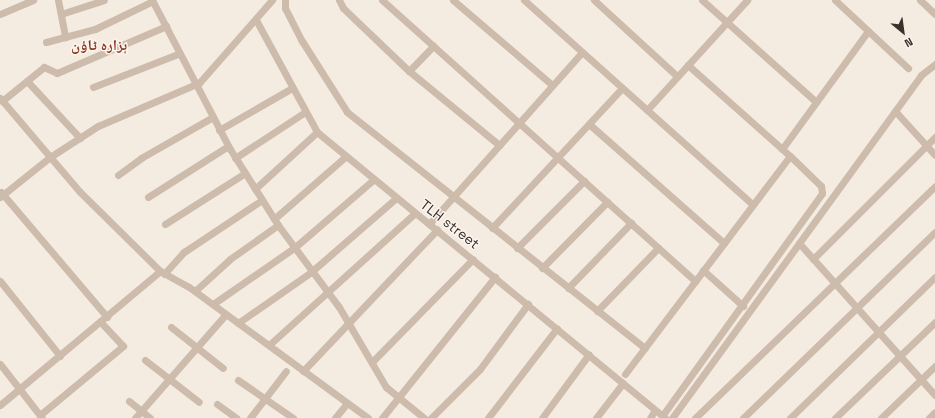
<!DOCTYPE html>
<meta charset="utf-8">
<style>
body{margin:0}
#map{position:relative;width:935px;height:418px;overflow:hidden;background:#f4ebe1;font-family:"Space Grotesk","Noto Naskh Arabic",sans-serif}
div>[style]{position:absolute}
.street>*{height:7px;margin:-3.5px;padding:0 3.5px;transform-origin:3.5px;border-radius:3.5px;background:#cdbbac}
span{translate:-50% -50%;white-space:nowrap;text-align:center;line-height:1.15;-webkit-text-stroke:3px #fbf5ee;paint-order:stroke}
.street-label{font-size:14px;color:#3b302b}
.neighbourhood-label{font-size:15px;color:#8c3b22;font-weight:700}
.north{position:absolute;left:883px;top:12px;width:40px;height:40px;-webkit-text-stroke:3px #fbf5ee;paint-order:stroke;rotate:151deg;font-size:11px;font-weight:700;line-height:16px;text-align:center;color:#3b302b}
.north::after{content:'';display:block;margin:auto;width:14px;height:18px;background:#3b302b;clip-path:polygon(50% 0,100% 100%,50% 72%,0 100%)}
</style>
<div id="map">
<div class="street">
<div style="left:58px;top:0;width:38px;rotate:79deg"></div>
<div style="left:152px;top:0;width:168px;rotate:62.4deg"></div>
<div style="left:230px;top:149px;width:90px;rotate:57.7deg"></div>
<div style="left:278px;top:225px;width:102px;rotate:53.4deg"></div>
<div style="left:339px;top:307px;width:93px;rotate:59.6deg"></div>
<div style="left:386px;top:387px;width:49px;rotate:39.2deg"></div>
<div style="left:285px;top:0;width:8px;rotate:90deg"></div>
<div style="left:285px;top:8px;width:37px;rotate:63deg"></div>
<div style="left:302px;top:41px;width:84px;rotate:57.6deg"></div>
<div style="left:347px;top:112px;width:380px;rotate:38.4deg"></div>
<div style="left:339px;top:0;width:9px;rotate:63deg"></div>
<div style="left:343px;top:8px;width:91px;rotate:43.7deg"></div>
<div style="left:409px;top:71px;width:117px;rotate:39.4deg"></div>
<div style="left:382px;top:0;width:421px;rotate:41.9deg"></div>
<div style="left:453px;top:0;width:130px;rotate:40.6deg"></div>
<div style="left:524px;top:0;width:307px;rotate:41.8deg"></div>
<div style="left:594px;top:0;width:113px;rotate:42.5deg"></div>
<div style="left:702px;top:0;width:153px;rotate:41.8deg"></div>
<div style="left:835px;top:0;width:100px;rotate:43deg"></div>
<div style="left:920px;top:0;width:21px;rotate:43deg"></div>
<div style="left:0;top:14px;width:36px;rotate:-23deg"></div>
<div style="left:61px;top:14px;width:45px;rotate:-18deg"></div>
<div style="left:256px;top:20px;width:128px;rotate:61.4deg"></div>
<div style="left:317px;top:132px;width:450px;rotate:39.4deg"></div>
<div style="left:46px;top:42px;width:51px;rotate:-14.9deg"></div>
<div style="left:95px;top:29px;width:64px;rotate:-25.8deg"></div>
<div style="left:409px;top:71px;width:35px;rotate:-46deg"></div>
<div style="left:27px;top:81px;width:78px;rotate:47.1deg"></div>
<div style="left:93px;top:87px;width:93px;rotate:-21.3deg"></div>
<div style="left:0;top:98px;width:123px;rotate:49.6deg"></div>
<div style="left:80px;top:192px;width:112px;rotate:44.6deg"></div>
<div style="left:160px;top:271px;width:33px;rotate:29deg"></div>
<div style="left:189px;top:287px;width:222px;rotate:36.2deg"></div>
<div style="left:2px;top:101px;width:54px;rotate:-39deg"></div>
<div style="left:44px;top:67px;width:14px;rotate:25deg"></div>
<div style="left:57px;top:73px;width:119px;rotate:-23.3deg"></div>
<div style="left:647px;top:110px;width:149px;rotate:-47.7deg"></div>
<div style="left:895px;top:111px;width:59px;rotate:47.7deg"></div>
<div style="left:589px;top:124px;width:180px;rotate:41.4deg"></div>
<div style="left:219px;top:130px;width:84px;rotate:-29.9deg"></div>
<div style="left:782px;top:149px;width:146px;rotate:-53.9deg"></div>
<div style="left:235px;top:158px;width:84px;rotate:-33.3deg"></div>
<div style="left:118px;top:175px;width:29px;rotate:-36deg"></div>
<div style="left:141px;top:158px;width:83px;rotate:-29.7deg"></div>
<div style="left:255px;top:189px;width:84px;rotate:-42.6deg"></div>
<div style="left:1px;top:192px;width:164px;rotate:49.7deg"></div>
<div style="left:0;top:197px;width:64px;rotate:-38.7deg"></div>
<div style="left:50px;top:157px;width:57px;rotate:-32.9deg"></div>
<div style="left:98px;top:126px;width:110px;rotate:-23.1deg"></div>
<div style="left:199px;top:83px;width:111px;rotate:-48.7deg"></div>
<div style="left:148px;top:197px;width:95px;rotate:-32.5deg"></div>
<div style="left:274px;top:219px;width:94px;rotate:-41.1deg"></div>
<div style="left:165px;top:224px;width:95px;rotate:-32.5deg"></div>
<div style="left:429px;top:224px;width:230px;rotate:-48.3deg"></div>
<div style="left:492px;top:228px;width:191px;rotate:-47.1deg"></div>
<div style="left:799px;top:243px;width:204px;rotate:48.2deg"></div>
<div style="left:517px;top:248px;width:95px;rotate:-45deg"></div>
<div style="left:813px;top:259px;width:173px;rotate:-45deg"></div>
<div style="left:542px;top:268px;width:93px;rotate:-45.4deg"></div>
<div style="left:703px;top:270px;width:54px;rotate:42deg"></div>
<div style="left:164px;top:274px;width:30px;rotate:-48deg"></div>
<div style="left:184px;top:252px;width:94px;rotate:-33.7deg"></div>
<div style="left:0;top:281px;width:96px;rotate:51.3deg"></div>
<div style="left:568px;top:288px;width:91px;rotate:-45.9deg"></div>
<div style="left:195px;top:291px;width:47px;rotate:-42.4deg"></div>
<div style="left:230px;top:259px;width:59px;rotate:-35.3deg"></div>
<div style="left:213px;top:304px;width:98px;rotate:-34.7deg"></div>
<div style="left:294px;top:248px;width:104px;rotate:-40.7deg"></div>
<div style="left:597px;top:311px;width:88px;rotate:-45.9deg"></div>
<div style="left:238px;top:323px;width:89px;rotate:-34.9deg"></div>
<div style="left:311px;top:272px;width:113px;rotate:-41deg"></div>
<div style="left:171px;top:327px;width:66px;rotate:38.3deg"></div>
<div style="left:269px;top:345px;width:197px;rotate:-42.1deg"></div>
<div style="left:145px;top:360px;width:68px;rotate:37.9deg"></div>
<div style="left:372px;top:362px;width:144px;rotate:-45.6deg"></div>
<div style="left:0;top:364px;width:68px;rotate:52.1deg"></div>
<div style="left:303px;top:371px;width:195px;rotate:-46.5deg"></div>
<div style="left:625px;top:374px;width:273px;rotate:-52.9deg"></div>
<div style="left:238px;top:380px;width:67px;rotate:34.6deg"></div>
<div style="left:129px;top:401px;width:27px;rotate:39deg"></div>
<div style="left:217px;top:404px;width:24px;rotate:36deg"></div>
<div style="left:0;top:405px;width:209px;rotate:-39.9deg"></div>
<div style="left:40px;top:415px;width:108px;rotate:-39.7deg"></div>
<div style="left:123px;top:346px;width:33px;rotate:-133deg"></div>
<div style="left:662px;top:416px;width:274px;rotate:-54.3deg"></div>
<div style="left:822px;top:193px;width:7px;rotate:-98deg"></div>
<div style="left:821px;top:186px;width:43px;rotate:-135.9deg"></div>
<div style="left:790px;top:156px;width:137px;rotate:-138.3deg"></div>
<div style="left:135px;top:418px;width:138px;rotate:-48.8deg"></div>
<div style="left:250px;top:418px;width:59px;rotate:-52.5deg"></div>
<div style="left:335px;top:418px;width:19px;rotate:-51deg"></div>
<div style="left:382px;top:418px;width:181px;rotate:-51.3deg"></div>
<div style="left:431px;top:418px;width:69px;rotate:-45deg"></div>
<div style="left:480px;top:369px;width:81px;rotate:-53.6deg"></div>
<div style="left:488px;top:418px;width:113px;rotate:-52.5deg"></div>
<div style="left:542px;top:418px;width:79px;rotate:-53.7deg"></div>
<div style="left:596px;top:418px;width:44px;rotate:-52.4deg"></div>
<div style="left:650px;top:418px;width:9px;rotate:-58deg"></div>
<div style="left:672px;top:418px;width:424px;rotate:-54deg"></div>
<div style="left:921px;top:75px;width:18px;rotate:-38deg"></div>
<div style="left:695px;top:418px;width:334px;rotate:-44deg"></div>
<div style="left:743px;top:418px;width:267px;rotate:-44.1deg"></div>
<div style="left:790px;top:418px;width:202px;rotate:-44.2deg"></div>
<div style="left:835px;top:418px;width:139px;rotate:-43.8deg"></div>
<div style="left:881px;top:418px;width:75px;rotate:-43.9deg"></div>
<div style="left:929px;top:418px;width:8px;rotate:-45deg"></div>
</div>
<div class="street-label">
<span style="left:450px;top:224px;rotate:38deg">TLH street</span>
</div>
<div class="neighbourhood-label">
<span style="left:99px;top:45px">ہزارہ ٹاؤن</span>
</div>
<div class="north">N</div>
</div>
